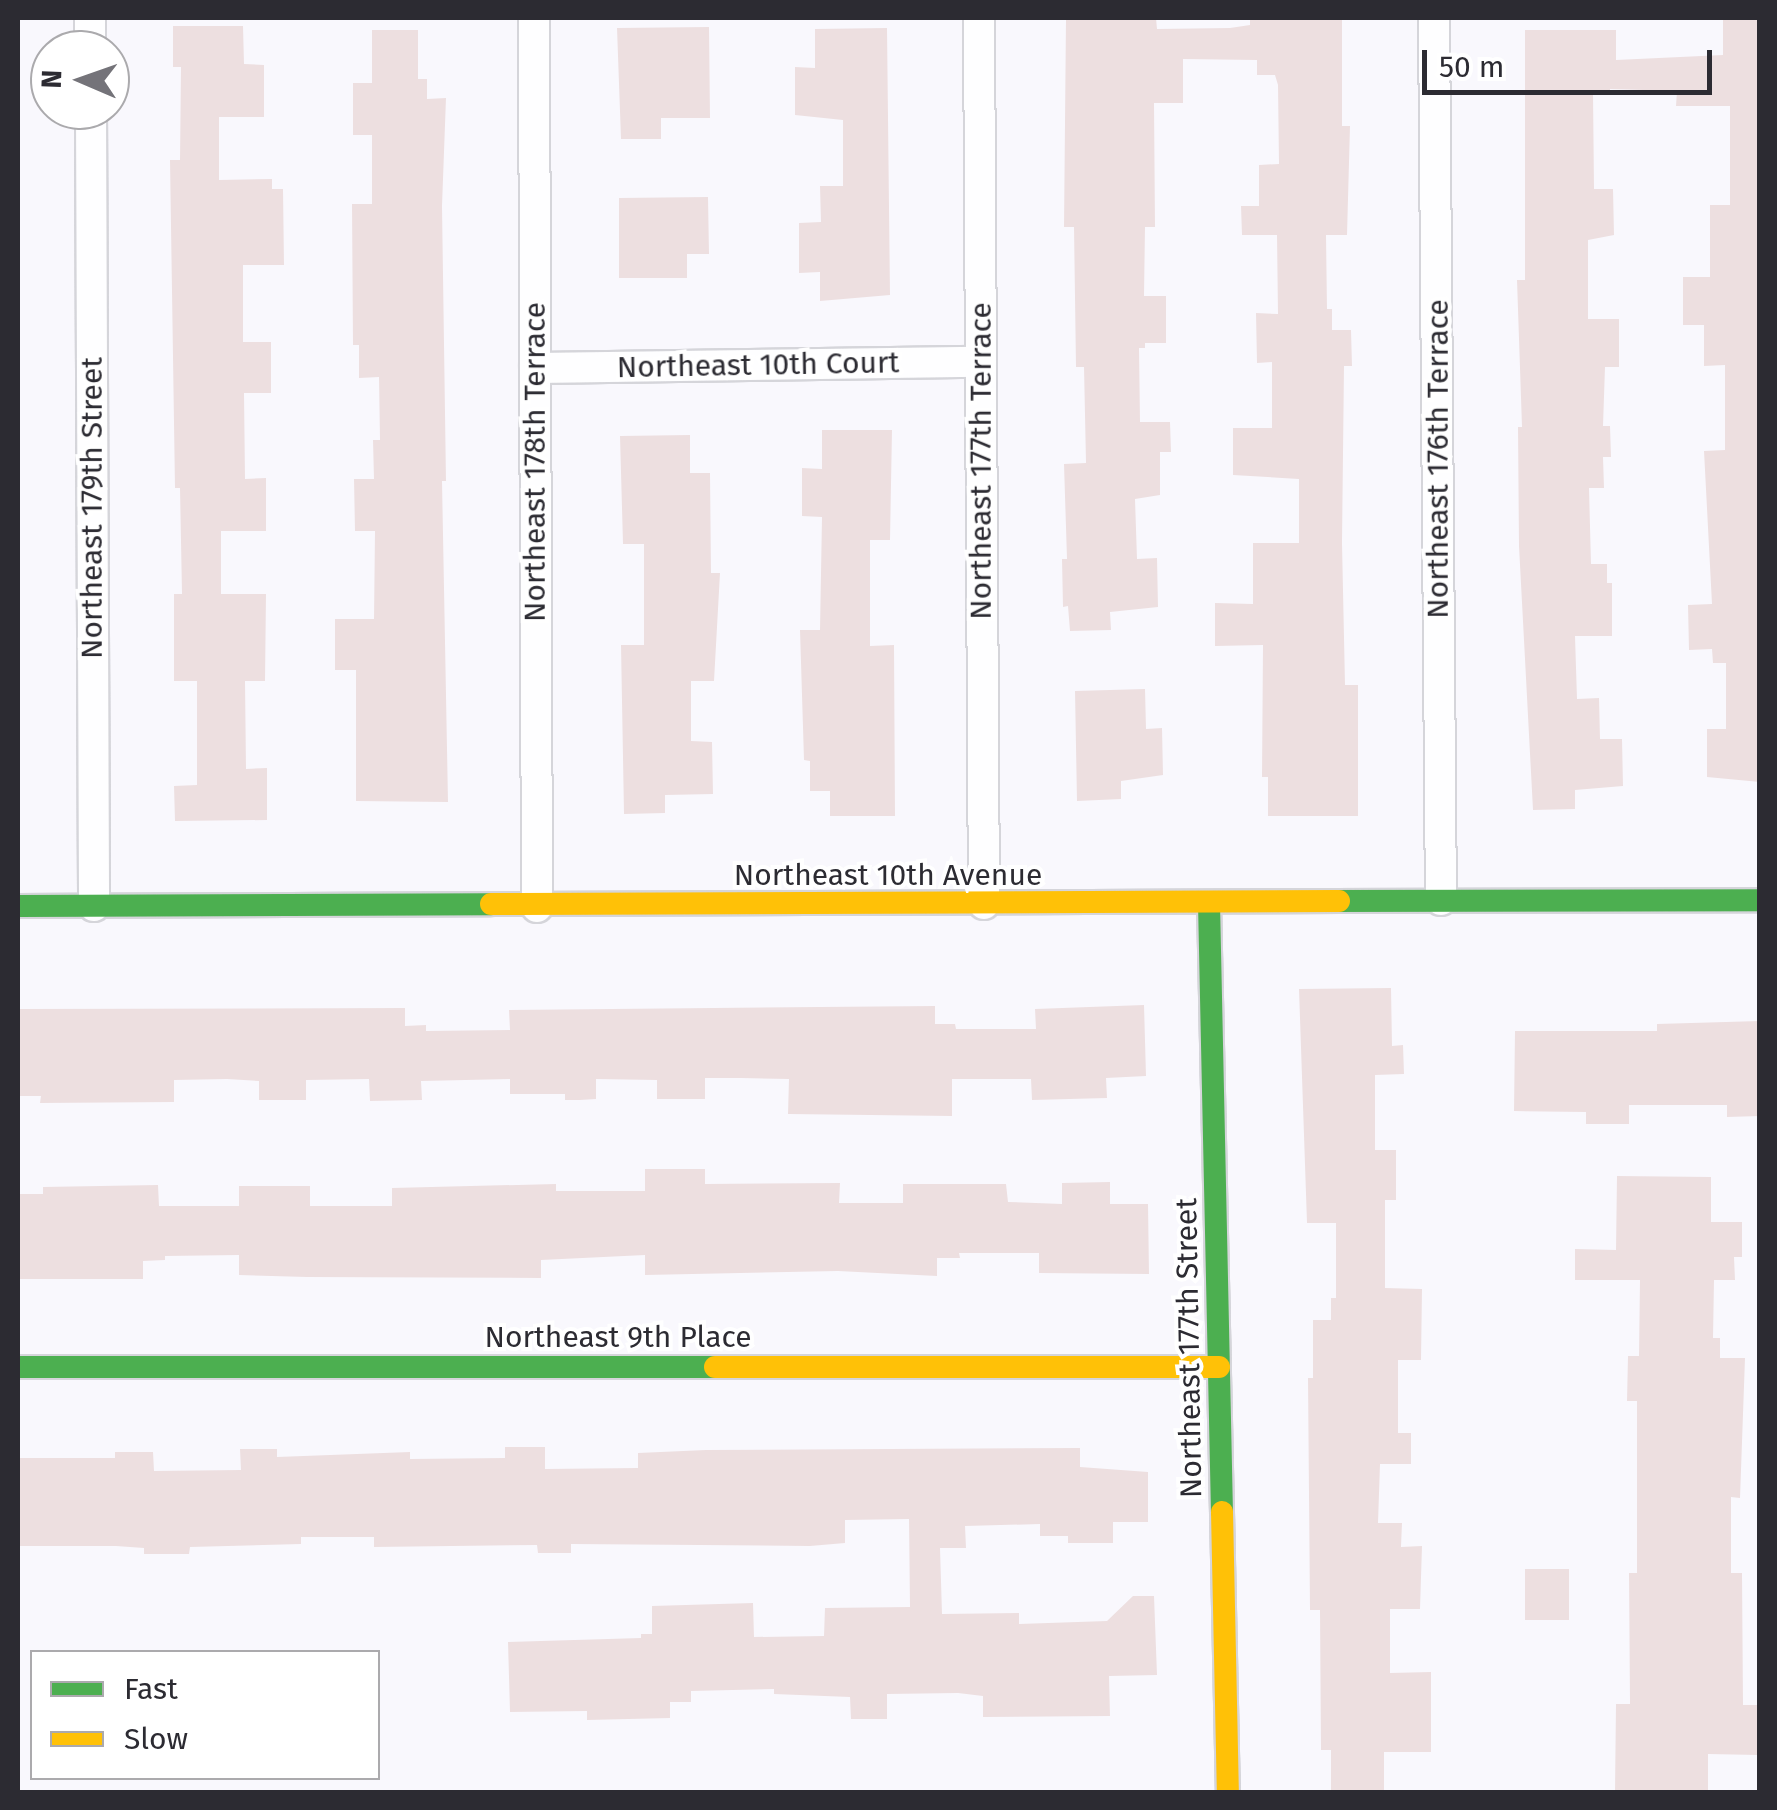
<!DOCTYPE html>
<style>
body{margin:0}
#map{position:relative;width:1777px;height:1810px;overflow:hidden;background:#f9f8fd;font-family:"Fira Sans",sans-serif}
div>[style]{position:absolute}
.building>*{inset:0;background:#eddfe0;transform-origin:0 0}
.roads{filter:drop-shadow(2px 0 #d5d5da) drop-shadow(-2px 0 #d5d5da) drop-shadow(0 2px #d5d5da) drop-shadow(0 -2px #d5d5da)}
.street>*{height:30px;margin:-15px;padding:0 15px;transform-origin:15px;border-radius:15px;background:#fefeff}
.fast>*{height:22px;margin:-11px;padding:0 11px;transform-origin:11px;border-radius:11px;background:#4caf50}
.slow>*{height:22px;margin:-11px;padding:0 11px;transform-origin:11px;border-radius:11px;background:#ffc107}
span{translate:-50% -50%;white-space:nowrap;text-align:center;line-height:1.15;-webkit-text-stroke:8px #fff;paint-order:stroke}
.street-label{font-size:30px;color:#2c2b32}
.frame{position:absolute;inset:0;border:20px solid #2c2b32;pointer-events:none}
.legend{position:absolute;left:30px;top:1650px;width:350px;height:130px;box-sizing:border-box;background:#fff;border:2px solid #abaaad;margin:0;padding:12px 18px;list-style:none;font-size:30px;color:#2c2b32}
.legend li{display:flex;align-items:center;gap:20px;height:50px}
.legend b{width:50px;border:2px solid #abaaad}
.north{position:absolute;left:30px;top:30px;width:100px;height:100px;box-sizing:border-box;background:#fff;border:2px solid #abaaad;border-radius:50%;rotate:272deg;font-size:28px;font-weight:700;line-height:40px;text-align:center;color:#2c2b32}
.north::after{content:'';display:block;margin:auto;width:35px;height:45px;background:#747379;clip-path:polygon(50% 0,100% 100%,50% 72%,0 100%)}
.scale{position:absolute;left:1422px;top:50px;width:290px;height:45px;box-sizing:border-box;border:5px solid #2c2b32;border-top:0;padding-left:12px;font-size:30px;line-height:35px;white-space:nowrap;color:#2c2b32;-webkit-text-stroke:8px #fff;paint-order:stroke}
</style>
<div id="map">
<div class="building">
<div style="clip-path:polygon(1066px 18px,1156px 18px,1157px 29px,1230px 28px,1250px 25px,1250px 18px,1342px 18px,1342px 126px,1350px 126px,1347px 235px,1326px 235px,1327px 309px,1332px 309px,1332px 330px,1351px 330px,1352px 366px,1344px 366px,1342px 543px,1345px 685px,1358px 685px,1358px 816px,1268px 816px,1268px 777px,1262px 777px,1263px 645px,1215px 646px,1215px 603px,1253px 604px,1253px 543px,1299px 543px,1299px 479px,1233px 475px,1233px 428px,1272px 428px,1272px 362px,1257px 363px,1256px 313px,1278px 314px,1277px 235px,1242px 235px,1241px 206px,1259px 206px,1259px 165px,1279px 164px,1278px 85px,1275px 75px,1257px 75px,1257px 60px,1183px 59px,1183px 103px,1154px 103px,1155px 227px,1145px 227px,1144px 296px,1166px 296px,1166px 343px,1145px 343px,1145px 348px,1139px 348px,1140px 422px,1170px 422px,1171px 452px,1160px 452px,1160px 495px,1135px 499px,1137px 559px,1157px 558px,1158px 607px,1110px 612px,1111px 630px,1070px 631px,1068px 606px,1063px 607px,1062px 559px,1067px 559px,1064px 464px,1086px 463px,1084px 367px,1076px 367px,1074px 227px,1064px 227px)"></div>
<div style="clip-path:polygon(1723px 18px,1760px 18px,1760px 782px,1707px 777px,1707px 729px,1726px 729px,1726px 663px,1713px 663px,1712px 649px,1689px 650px,1688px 605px,1712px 604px,1704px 451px,1725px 450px,1725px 365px,1704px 366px,1704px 325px,1683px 325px,1683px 277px,1710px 277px,1710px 205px,1730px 205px,1730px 106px,1676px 106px,1677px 91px,1610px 89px,1610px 93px,1593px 93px,1594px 189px,1613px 189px,1614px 235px,1588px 240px,1588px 319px,1619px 319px,1619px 367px,1605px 367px,1603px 426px,1610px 426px,1611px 457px,1603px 457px,1604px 488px,1589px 488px,1591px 564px,1607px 564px,1607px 583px,1612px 583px,1612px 636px,1575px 636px,1577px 699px,1599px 698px,1600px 739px,1622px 739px,1623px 786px,1575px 790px,1575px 809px,1533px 810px,1519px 546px,1518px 427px,1522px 427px,1517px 280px,1525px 280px,1525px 30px,1616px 30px,1616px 60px,1723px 55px)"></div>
<div style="clip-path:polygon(173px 26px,243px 26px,244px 64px,264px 65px,264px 117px,219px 117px,219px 180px,272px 179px,272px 189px,283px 189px,284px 265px,243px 265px,243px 342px,271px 342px,271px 393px,244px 393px,245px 479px,266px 478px,266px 531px,221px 531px,221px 594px,266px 594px,265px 681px,245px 681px,246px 769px,267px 768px,267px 820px,175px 821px,174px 786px,197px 785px,197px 681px,174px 681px,174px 594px,182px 594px,180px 488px,175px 488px,170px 160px,180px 160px,181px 67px,173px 67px)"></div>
<div style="clip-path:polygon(709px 27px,710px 118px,661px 118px,661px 139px,621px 139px,617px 28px)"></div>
<div style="clip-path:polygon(887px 28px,890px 295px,820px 301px,820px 272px,799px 273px,799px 223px,821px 222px,820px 186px,843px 186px,843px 120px,795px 115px,795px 67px,815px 68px,815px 29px)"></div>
<div style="clip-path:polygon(372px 30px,418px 30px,418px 79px,427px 79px,427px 99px,446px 98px,442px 206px,446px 481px,442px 481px,448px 802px,356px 801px,356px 670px,335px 670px,335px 619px,374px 619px,375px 531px,355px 531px,354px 479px,374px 479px,373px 440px,380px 440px,379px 377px,359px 378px,359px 345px,353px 345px,352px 204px,372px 204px,372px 135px,353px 135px,353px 83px,372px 83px)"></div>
<div style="clip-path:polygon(708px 197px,709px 254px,687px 254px,687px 278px,619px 278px,619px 198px)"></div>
<div style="clip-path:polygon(822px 430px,892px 430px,890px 540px,870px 540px,870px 646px,894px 645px,895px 816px,830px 816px,830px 791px,810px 791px,810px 761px,804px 760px,800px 630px,820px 630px,822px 517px,802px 516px,802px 468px,822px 469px)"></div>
<div style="clip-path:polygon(690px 435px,690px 473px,710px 473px,711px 573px,720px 573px,714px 681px,691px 681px,691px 741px,712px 742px,713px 794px,665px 795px,665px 813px,624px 814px,621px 645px,644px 645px,644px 544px,623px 544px,620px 436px)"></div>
<div style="clip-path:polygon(1145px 689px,1146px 729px,1162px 728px,1163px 775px,1121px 781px,1121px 799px,1077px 801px,1075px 691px)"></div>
<div style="clip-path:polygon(1391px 988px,1392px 1046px,1403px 1045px,1404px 1074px,1375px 1075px,1375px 1150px,1396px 1150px,1396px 1200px,1385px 1200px,1385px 1288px,1422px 1289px,1421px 1360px,1398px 1360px,1398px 1433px,1411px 1433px,1411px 1464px,1380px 1464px,1378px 1523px,1402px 1523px,1401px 1547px,1422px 1546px,1420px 1609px,1390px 1609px,1390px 1673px,1431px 1672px,1431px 1752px,1384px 1752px,1384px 1792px,1331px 1792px,1331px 1750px,1321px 1750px,1320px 1610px,1310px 1610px,1308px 1378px,1313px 1378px,1313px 1320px,1331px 1320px,1331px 1298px,1336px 1298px,1336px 1223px,1307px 1223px,1299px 989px)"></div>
<div style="clip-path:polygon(1144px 1005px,1146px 1076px,1106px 1078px,1107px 1098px,1032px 1100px,1031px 1079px,952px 1079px,952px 1116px,788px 1114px,789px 1079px,741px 1078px,705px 1078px,705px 1099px,657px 1099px,657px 1080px,596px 1079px,596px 1099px,580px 1100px,565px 1100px,565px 1094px,510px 1094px,510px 1079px,421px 1081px,422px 1100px,370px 1101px,369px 1079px,306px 1080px,306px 1100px,259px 1100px,259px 1081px,227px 1079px,174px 1080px,174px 1102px,40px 1103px,41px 1096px,18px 1096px,18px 1009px,405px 1008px,405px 1026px,426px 1025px,426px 1031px,510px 1030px,509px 1010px,935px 1006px,935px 1024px,955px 1024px,956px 1029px,1036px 1029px,1035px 1009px)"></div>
<div style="clip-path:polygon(1760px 1021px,1760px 1116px,1727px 1117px,1727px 1105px,1629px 1105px,1629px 1124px,1586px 1124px,1586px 1112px,1514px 1111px,1515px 1031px,1657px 1031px,1657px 1024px)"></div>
<div style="clip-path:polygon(645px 1169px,705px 1169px,705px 1184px,840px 1183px,839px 1203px,903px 1203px,903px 1184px,1006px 1184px,1008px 1202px,1062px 1204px,1062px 1183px,1110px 1182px,1110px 1204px,1148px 1204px,1149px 1274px,1039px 1273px,1039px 1253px,959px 1253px,960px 1258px,937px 1258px,937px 1276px,838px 1271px,645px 1275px,645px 1255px,541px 1260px,541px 1278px,307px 1277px,239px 1275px,239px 1255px,165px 1256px,165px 1260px,143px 1261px,143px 1279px,18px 1279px,18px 1194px,43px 1194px,43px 1187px,158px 1185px,159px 1206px,239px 1206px,239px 1186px,310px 1186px,310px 1206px,392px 1206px,392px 1188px,556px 1184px,556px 1191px,645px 1191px)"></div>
<div style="clip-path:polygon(1617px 1176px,1711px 1177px,1711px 1222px,1742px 1222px,1742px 1257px,1734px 1257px,1735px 1280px,1714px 1280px,1713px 1338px,1720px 1338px,1720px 1358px,1745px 1358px,1740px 1498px,1731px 1497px,1731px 1573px,1742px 1573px,1743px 1705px,1758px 1705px,1758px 1755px,1708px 1754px,1708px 1792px,1615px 1792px,1616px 1704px,1630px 1704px,1629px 1573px,1637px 1573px,1637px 1401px,1627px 1401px,1628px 1356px,1639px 1356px,1640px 1280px,1575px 1280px,1575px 1249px,1616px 1250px)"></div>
<div style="clip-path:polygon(505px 1447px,545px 1447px,545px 1469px,638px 1468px,638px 1453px,706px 1450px,1080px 1448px,1080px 1467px,1148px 1472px,1148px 1522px,1113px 1522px,1113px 1543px,1068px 1543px,1068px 1536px,1040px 1536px,1040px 1524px,965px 1526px,966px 1548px,940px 1548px,942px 1614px,1019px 1613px,1019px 1624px,1107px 1621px,1133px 1596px,1154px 1596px,1157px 1675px,1109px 1676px,1110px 1716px,983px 1717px,983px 1696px,958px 1693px,887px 1694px,887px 1719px,851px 1719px,850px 1697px,774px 1694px,774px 1689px,691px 1691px,691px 1702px,670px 1702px,670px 1718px,587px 1720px,587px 1711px,510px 1712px,508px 1642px,641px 1638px,641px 1634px,652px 1634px,652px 1606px,753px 1603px,754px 1637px,824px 1636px,825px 1608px,910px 1607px,909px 1519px,845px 1520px,845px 1543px,810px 1546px,571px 1544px,571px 1553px,538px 1553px,537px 1545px,374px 1547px,374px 1537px,301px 1537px,301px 1544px,190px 1547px,189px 1554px,144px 1554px,144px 1548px,116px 1546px,18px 1546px,18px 1458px,115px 1458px,115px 1452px,153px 1452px,154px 1471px,241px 1470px,240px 1449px,277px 1449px,277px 1457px,410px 1452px,410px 1459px,505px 1458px)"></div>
<div style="left:1569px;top:1569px;width:51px;height:44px;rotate:90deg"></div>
</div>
<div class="roads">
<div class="street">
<div style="left:90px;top:18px;width:32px;rotate:90deg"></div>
<div style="left:534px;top:18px;width:889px;rotate:89.81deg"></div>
<div style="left:979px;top:18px;width:886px;rotate:89.68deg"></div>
<div style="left:1434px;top:18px;width:882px;rotate:89.55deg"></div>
<div style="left:91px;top:110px;width:796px;rotate:89.78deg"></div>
<div style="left:535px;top:368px;width:446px;rotate:-0.8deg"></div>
</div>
<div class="fast">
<div style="left:1339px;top:901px;width:421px;rotate:-0.1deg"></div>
<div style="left:1209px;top:903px;width:609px;rotate:88.78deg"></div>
<div style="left:18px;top:906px;width:473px;rotate:-0.2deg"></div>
<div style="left:18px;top:1367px;width:697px"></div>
</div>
<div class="slow">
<div style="left:491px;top:904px;width:848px;rotate:-0.2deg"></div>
<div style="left:715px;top:1367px;width:504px"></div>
<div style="left:1222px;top:1512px;width:280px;rotate:88.8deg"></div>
</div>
</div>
<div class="street-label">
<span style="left:758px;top:365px;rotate:-1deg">Northeast 10th Court</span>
<span style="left:1438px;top:459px;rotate:-90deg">Northeast 176th Terrace</span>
<span style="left:981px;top:461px;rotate:-90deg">Northeast 177th Terrace</span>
<span style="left:535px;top:462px;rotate:-90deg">Northeast 178th Terrace</span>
<span style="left:92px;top:508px;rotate:-90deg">Northeast 179th Street</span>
<span style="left:888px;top:875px">Northeast 10th Avenue</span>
<span style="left:618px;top:1337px">Northeast 9th Place</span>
<span style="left:1189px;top:1348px;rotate:-91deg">Northeast 177th Street</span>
</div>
<div class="frame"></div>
<ul class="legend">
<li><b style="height:12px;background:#4caf50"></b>Fast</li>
<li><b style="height:12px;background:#ffc107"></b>Slow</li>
</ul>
<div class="north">N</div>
<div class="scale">50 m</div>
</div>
